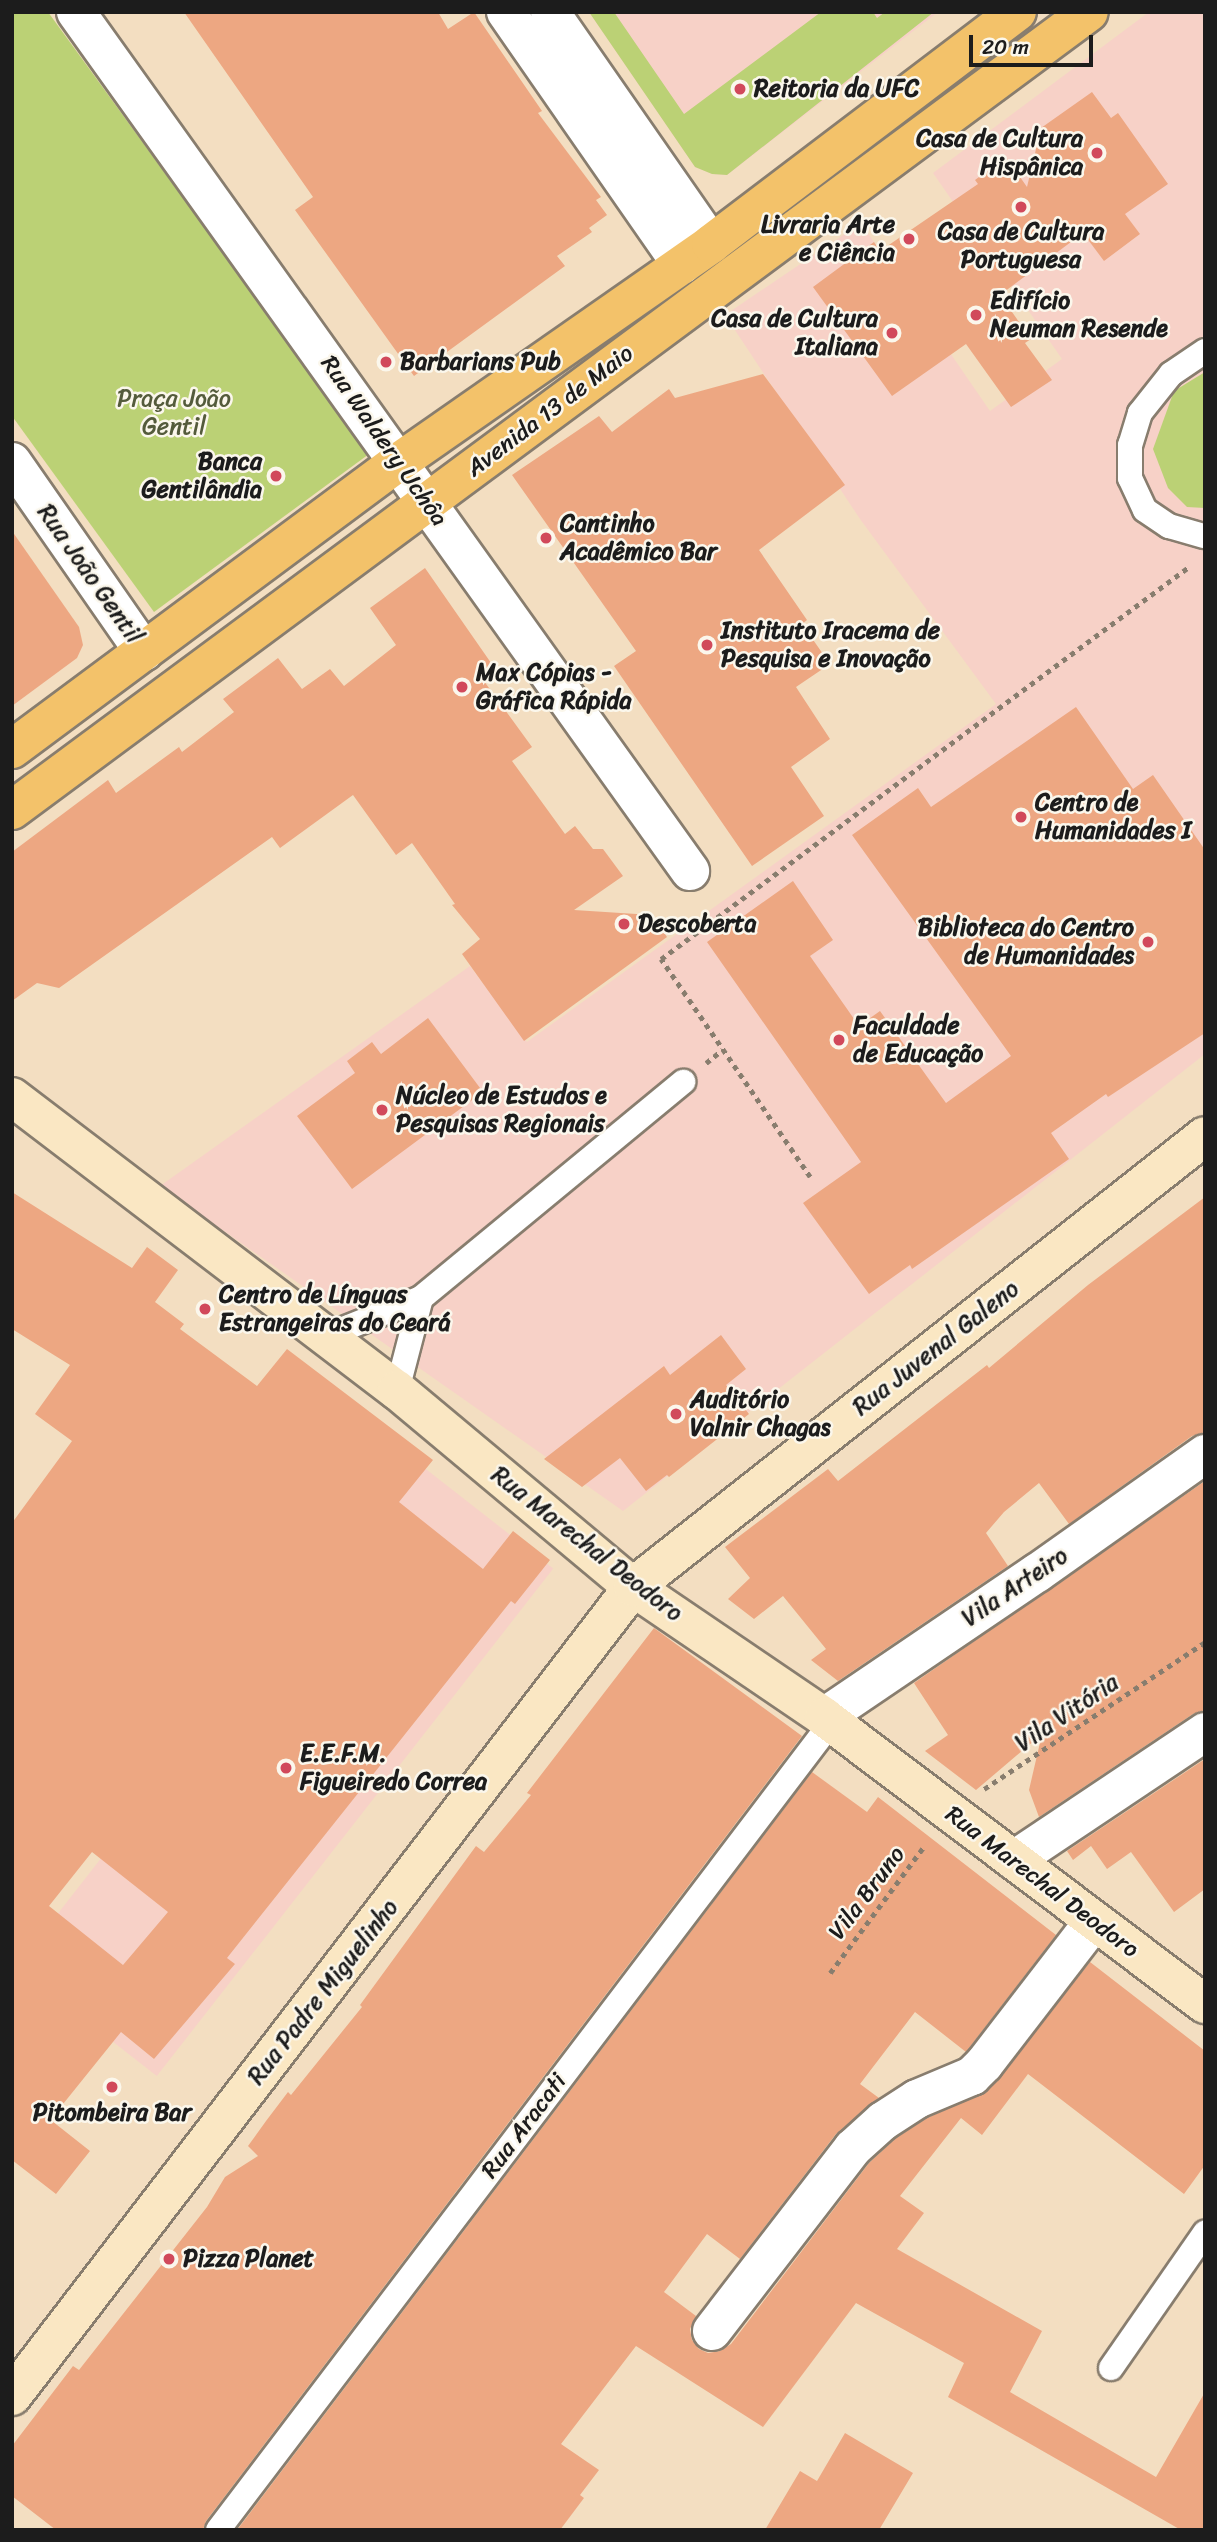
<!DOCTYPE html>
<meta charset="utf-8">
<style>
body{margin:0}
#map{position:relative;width:1217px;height:2542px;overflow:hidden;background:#f3dec1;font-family:Sriracha,sans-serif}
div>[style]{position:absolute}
.built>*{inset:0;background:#f7d1c7;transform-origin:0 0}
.green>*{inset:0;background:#bbd175}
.building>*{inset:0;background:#eda782}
.path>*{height:4.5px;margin-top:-2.25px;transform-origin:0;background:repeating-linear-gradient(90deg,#887d6e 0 5px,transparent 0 10px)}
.roads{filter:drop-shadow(2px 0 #887d6e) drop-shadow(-2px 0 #887d6e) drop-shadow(0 2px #887d6e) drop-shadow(0 -2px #887d6e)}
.lane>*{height:24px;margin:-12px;padding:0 12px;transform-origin:12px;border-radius:12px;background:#fff}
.street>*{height:38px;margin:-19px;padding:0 19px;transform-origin:19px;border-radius:19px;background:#fff}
.secondary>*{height:38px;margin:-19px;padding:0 19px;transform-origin:19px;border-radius:19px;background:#fae7c3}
.primary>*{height:38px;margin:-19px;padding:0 19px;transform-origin:19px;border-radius:19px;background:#f3c26a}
.dots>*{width:19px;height:19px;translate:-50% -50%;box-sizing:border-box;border:4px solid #fbf7ec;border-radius:50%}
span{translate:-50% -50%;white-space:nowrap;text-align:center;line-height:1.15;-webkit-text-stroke:5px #fbf7ec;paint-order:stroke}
.poi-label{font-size:24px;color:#1c1c1c;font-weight:700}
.left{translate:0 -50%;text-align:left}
.right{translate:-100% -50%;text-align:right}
.park-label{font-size:24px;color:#545b3b}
.street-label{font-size:24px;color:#1c1c1c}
.frame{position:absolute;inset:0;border:14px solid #1c1c1c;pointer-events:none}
.scale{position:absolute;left:969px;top:35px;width:124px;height:32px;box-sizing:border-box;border:4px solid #1c1c1c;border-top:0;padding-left:9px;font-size:21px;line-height:24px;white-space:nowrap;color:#1c1c1c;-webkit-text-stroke:5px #fbf7ec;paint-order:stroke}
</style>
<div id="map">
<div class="built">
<div style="clip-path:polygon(589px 12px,938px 12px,727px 175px,712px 174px,695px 167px)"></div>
<div style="clip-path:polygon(1149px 12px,1205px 12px,1205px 1054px,623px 1511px,160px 1186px,470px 966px,527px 1042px,996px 704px,860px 519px,725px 315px,861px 223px,990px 411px,1062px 359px,933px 173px)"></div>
<div style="left:413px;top:1459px;width:178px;height:644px;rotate:38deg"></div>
</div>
<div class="green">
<div style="clip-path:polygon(12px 12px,48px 12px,369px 454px,154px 612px,12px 416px)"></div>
<div style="clip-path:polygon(589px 12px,614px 12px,684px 114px,821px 12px,873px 12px,877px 18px,885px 12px,934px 12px,727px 175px,712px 174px,695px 167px)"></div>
<div style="clip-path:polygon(1205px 372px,1205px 508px,1187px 507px,1168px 488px,1153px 449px,1174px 391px)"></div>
</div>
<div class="building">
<div style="clip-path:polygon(184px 12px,438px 12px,448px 29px,474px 12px,542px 111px,538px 113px,601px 197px,596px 200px,607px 215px,589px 228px,592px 232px,557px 256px,565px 266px,414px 376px,295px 210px,313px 197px)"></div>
<div style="clip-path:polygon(1092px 92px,1111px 118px,1118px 113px,1168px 184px,1125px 214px,1140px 234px,1104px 261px,1083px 233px,1000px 295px,1031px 339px,1025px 343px,1052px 380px,1011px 407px,966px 344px,892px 396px,813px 287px,874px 242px,880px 251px,978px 184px,975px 180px,1006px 157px,1027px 187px,1041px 128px)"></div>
<div style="clip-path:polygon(763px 374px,845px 485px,759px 550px,807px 620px,802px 624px,830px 664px,796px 687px,830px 739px,791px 767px,824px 816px,752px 866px,614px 666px,636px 651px,512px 475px,599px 416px,612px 432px,669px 389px,675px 398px)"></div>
<div style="clip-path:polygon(12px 531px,79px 627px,83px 645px,77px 658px,12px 706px)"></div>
<div style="clip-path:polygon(425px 568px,505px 683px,481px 677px,532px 747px,512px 761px,565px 834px,575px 826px,593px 849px,603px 849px,623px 876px,574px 910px,652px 915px,667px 937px,524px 1041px,462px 954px,480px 939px,452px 905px,455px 904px,412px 843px,396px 855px,353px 795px,280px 848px,272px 837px,59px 988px,37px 983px,12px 1001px,12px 852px,108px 780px,116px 793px,179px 747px,182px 752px,234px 712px,223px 699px,278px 658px,302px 689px,330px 669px,344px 686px,396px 645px,370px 608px)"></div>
<div style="clip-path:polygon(1076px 707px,1133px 789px,1153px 775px,1205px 850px,1205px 1033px,1108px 1097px,1106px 1094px,1051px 1133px,1069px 1159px,912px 1269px,910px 1265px,869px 1294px,803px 1203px,861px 1162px,707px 942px,793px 881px,833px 940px,810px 956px,859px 1026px,880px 1011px,946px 1103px,1011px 1056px,852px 835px,918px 788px,931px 807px)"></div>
<div style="clip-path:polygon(428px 1018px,483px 1092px,352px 1189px,297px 1116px,355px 1073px,347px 1061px,372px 1042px,381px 1054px)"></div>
<div style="clip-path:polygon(evenodd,12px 1192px,132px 1268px,147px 1247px,178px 1270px,155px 1302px,184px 1324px,180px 1329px,257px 1386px,287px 1349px,433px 1460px,399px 1502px,483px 1569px,513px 1531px,550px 1560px,515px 1604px,511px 1601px,227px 1958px,235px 1964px,154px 2059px,121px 2032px,55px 2114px,52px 2121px,90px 2151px,56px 2194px,12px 2160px,12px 1523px,72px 1441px,35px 1414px,70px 1365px,12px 1329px,12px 1192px,92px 1852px,168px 1912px,123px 1965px,49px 1906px,92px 1852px)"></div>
<div style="clip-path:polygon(1205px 1197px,1205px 1432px,1192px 1436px,1069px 1524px,1039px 1483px,1004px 1512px,986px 1533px,1008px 1566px,838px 1681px,811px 1660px,826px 1649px,783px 1596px,754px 1619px,728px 1599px,750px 1578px,725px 1547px,828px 1469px,838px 1481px,987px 1365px,989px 1368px,1088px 1285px)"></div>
<div style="clip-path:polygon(721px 1335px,746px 1369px,726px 1385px,749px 1414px,669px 1477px,667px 1475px,646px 1491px,620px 1458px,582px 1487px,544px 1459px,664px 1366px,670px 1375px)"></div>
<div style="clip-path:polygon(1205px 1481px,1205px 1710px,1193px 1714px,1039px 1817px,1029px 1790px,1042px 1734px,976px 1790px,925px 1751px,948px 1735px,914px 1683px)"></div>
<div style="clip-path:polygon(654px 1628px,802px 1736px,206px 2521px,203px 2530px,56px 2530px,12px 2496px,12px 2446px,73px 2366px,79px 2370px,207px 2207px,225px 2177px,258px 2156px,248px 2146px,266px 2121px,288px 2092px,291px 2095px,362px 2007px,360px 2005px,476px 1846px,484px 1852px,531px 1795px,527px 1793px)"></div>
<div style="clip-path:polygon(1205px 1759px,1205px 1889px,1174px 1912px,1131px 1852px,1107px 1869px,1091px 1846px,1073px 1860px,1067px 1851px)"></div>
<div style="clip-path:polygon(812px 1772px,867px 1812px,878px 1797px,1056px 1935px,966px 2052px,915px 2012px,860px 2084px,879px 2098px,836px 2134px,740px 2259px,707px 2234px,664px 2292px,696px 2316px,690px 2329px,692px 2340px,699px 2349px,708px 2353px,720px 2351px,731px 2344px,869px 2163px,896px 2138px,927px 2118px,987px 2091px,1090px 1962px,1205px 2051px,1205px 2165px,1184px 2194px,1028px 2074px,982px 2135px,961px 2118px,900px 2196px,924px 2213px,897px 2249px,1042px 2331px,1010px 2392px,1156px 2477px,1205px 2392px,1205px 2530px,1181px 2530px,948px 2397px,964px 2363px,856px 2303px,763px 2427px,636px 2346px,561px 2444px,599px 2470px,580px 2495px,584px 2498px,560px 2530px,237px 2530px)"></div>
<div style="clip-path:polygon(845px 2433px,913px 2473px,879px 2530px,765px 2530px,800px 2471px,817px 2481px)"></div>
</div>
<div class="path">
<div style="left:706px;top:1063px;width:21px;rotate:-39deg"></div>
<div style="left:810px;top:1177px;width:264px;rotate:-124.4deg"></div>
<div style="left:661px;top:959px;width:659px;rotate:-36.61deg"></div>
<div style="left:984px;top:1789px;width:265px;rotate:-33.6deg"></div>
<div style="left:830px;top:1973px;width:159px;rotate:-53.4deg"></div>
</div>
<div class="roads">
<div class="lane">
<div style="left:1205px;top:351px;width:41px;rotate:145.9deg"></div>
<div style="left:1171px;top:374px;width:50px;rotate:128.5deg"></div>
<div style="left:1140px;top:413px;width:34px;rotate:107deg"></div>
<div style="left:1130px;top:445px;width:33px;rotate:90deg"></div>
<div style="left:1130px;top:478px;width:35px;rotate:65deg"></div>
<div style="left:1145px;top:510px;width:29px;rotate:34deg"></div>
<div style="left:1169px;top:526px;width:37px;rotate:16deg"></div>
<div style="left:421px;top:1298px;width:340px;rotate:-39.5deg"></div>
<div style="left:326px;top:1336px;width:102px;rotate:-21.8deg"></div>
<div style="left:421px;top:1298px;width:95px;rotate:104.6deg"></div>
<div style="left:1111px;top:2368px;width:165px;rotate:-55.2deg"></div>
<div style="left:218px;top:2530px;width:1013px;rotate:-52.78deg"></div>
</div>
<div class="street">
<div style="left:76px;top:12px;width:1056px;rotate:54.44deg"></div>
<div style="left:506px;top:12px;width:308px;rotate:55.2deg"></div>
<div style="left:550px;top:12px;width:282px;rotate:55.2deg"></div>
<div style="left:12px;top:462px;width:231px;rotate:55.2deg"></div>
<div style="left:824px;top:1717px;width:257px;rotate:-34.1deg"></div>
<div style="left:1037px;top:1573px;width:206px;rotate:-35.3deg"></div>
<div style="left:1014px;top:1860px;width:230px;rotate:-33.8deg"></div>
<div style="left:712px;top:2331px;width:231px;rotate:-52.4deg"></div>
<div style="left:853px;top:2148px;width:40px;rotate:-42deg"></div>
<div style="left:883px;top:2121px;width:40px;rotate:-32.9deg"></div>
<div style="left:917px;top:2099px;width:60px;rotate:-22.7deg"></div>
<div style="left:972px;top:2076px;width:17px;rotate:-45deg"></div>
<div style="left:984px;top:2064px;width:180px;rotate:-52.4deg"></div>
</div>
<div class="secondary">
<div style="left:12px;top:1097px;width:484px;rotate:37.3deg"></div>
<div style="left:397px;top:1390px;width:307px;rotate:39.9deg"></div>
<div style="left:633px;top:1587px;width:231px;rotate:34.2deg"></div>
<div style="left:824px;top:1717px;width:477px;rotate:37deg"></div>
<div style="left:12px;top:2396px;width:1020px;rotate:-52.49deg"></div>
<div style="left:633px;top:1587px;width:728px;rotate:-38.25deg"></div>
</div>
<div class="primary">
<div style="left:12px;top:749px;width:482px;rotate:-36.6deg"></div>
<div style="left:399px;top:462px;width:381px;rotate:-34.9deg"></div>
<div style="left:711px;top:244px;width:384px;rotate:-37.2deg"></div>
<div style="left:12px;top:810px;width:1340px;rotate:-36.54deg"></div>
</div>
</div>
<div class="dots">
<div style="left:740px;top:89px;background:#d1495b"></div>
<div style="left:1097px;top:153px;background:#d1495b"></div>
<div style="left:1021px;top:207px;background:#d1495b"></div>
<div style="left:909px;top:239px;background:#d1495b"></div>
<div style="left:976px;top:315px;background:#d1495b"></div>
<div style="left:892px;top:333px;background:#d1495b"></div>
<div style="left:386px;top:362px;background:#d1495b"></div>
<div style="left:276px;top:476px;background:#d1495b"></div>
<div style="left:546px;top:538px;background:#d1495b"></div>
<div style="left:707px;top:645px;background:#d1495b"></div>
<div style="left:462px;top:687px;background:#d1495b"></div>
<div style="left:1021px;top:817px;background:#d1495b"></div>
<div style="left:624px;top:924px;background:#d1495b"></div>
<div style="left:1148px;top:942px;background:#d1495b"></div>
<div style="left:839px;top:1040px;background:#d1495b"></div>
<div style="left:382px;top:1110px;background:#d1495b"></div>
<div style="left:205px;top:1309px;background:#d1495b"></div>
<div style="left:676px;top:1414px;background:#d1495b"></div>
<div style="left:286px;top:1768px;background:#d1495b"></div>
<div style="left:112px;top:2087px;background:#d1495b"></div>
<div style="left:169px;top:2259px;background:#d1495b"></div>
</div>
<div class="poi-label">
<span class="left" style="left:754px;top:89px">Reitoria da UFC</span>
<span class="right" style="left:1083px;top:153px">Casa de Cultura<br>Hispânica</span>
<span class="right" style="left:895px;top:239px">Livraria Arte<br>e Ciência</span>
<span style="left:1021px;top:246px">Casa de Cultura<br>Portuguesa</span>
<span class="left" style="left:990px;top:315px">Edifício<br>Neuman Resende</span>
<span class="right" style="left:878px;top:333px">Casa de Cultura<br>Italiana</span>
<span class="left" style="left:400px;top:362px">Barbarians Pub</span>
<span class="right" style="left:262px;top:476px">Banca<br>Gentilândia</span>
<span class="left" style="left:560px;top:538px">Cantinho<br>Acadêmico Bar</span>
<span class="left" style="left:721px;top:645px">Instituto Iracema de<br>Pesquisa e Inovação</span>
<span class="left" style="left:476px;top:687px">Max Cópias -<br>Gráfica Rápida</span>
<span class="left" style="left:1035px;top:817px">Centro de<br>Humanidades I</span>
<span class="left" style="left:638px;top:924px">Descoberta</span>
<span class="right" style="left:1134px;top:942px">Biblioteca do Centro<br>de Humanidades</span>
<span class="left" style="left:853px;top:1040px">Faculdade<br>de Educação</span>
<span class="left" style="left:396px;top:1110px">Núcleo de Estudos e<br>Pesquisas Regionais</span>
<span class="left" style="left:219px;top:1309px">Centro de Línguas<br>Estrangeiras do Ceará</span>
<span class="left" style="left:690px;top:1414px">Auditório<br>Valnir Chagas</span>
<span class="left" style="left:300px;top:1768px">E.E.F.M.<br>Figueiredo Correa</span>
<span style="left:112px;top:2113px">Pitombeira Bar</span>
<span class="left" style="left:183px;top:2259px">Pizza Planet</span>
</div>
<div class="park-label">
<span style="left:174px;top:413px">Praça João<br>Gentil</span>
</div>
<div class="street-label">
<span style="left:550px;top:411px;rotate:-37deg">Avenida 13 de Maio</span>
<span style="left:384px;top:441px;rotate:55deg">Rua Waldery Uchôa</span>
<span style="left:90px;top:574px;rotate:55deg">Rua João Gentil</span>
<span style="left:936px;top:1348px;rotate:-38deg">Rua Juvenal Galeno</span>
<span style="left:587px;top:1544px;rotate:38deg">Rua Marechal Deodoro</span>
<span style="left:1015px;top:1587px;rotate:-34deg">Vila Arteiro</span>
<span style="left:1067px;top:1713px;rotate:-34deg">Vila Vitória</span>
<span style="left:1042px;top:1882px;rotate:37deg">Rua Marechal Deodoro</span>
<span style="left:867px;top:1893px;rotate:-53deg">Vila Bruno</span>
<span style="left:323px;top:1992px;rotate:-52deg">Rua Padre Miguelinho</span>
<span style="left:524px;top:2126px;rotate:-53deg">Rua Aracati</span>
</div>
<div class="frame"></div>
<div class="scale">20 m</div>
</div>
